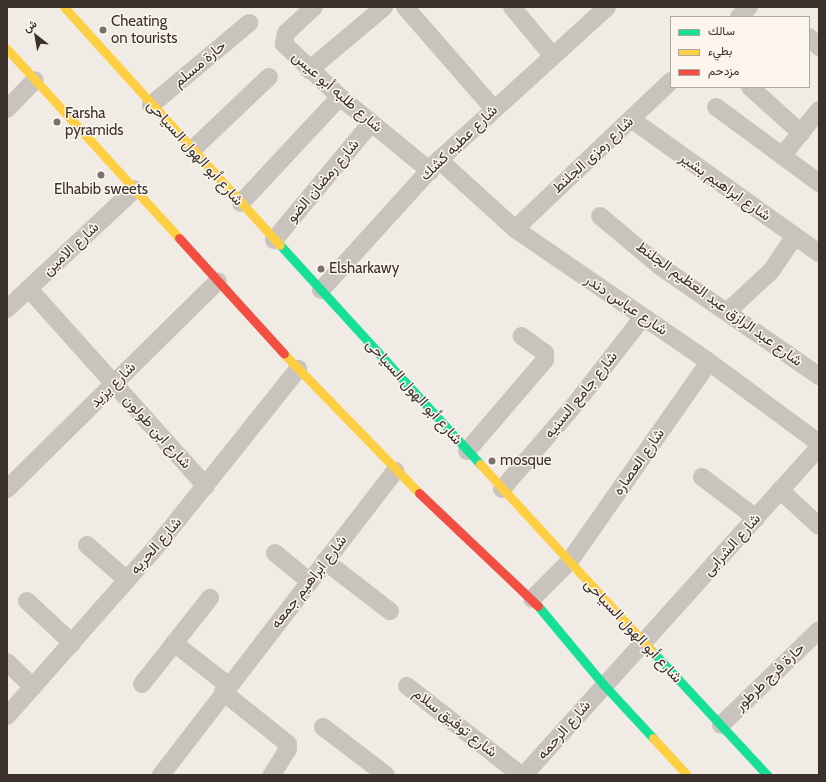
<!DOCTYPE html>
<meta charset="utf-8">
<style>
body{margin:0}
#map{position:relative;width:826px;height:782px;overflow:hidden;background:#f0ebe5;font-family:Cabin,Vazirmatn,sans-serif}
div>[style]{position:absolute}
.street>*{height:18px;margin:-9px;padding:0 9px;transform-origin:9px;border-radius:9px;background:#c9c3be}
.fast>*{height:9px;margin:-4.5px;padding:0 4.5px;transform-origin:4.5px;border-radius:4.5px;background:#16e098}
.slow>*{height:9px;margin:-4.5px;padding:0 4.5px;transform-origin:4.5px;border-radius:4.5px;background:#ffcf43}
.jam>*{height:9px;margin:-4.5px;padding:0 4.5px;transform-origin:4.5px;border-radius:4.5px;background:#f24e42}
.dots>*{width:11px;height:11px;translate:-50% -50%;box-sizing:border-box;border:2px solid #fbf5ee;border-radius:50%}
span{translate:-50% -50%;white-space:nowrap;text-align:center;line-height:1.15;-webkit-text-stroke:3px #fbf5ee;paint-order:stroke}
.poi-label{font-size:15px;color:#3b302b}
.left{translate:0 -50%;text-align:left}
.street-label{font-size:15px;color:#3b302b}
.frame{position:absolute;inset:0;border:8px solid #3b302b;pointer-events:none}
.legend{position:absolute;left:670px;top:16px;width:140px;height:72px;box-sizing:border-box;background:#fbf5ee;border:1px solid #aea6a0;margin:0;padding:5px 7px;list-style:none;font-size:12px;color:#3b302b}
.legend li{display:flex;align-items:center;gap:8px;height:20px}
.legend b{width:20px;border:1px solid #aea6a0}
.north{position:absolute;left:16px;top:16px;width:40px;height:40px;-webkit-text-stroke:3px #fbf5ee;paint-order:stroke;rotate:329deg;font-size:11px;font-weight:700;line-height:16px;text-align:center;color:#3b302b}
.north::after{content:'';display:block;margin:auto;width:14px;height:18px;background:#3b302b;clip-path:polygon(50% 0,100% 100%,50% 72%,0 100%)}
</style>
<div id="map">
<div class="street">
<div style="left:314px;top:7px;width:38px;rotate:137deg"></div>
<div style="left:286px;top:33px;width:11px;rotate:100deg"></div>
<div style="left:284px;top:44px;width:77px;rotate:43.4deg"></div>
<div style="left:340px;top:97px;width:117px;rotate:39.4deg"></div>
<div style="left:405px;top:7px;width:135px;rotate:48.9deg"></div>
<div style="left:512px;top:7px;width:62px;rotate:50.2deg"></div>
<div style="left:739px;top:17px;width:14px;rotate:-45deg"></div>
<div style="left:809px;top:37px;width:14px;rotate:45deg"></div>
<div style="left:309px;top:70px;width:98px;rotate:-40deg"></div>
<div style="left:750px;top:87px;width:69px;rotate:42deg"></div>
<div style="left:151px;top:105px;width:128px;rotate:-39.9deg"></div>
<div style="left:716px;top:107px;width:128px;rotate:36.4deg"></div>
<div style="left:7px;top:109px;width:40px;rotate:-46deg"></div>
<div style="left:631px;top:119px;width:231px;rotate:35.5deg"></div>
<div style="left:192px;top:150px;width:106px;rotate:-43.5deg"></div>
<div style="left:782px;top:156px;width:59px;rotate:-51.2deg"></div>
<div style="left:439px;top:160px;width:103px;rotate:42.2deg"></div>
<div style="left:515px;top:229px;width:235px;rotate:34.4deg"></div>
<div style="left:709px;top:362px;width:137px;rotate:36.4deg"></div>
<div style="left:241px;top:203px;width:145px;rotate:-47deg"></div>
<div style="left:600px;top:216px;width:80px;rotate:39.9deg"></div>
<div style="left:661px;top:267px;width:192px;rotate:34.6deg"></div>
<div style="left:515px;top:229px;width:215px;rotate:-43.5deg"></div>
<div style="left:274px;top:240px;width:152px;rotate:-50.3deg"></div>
<div style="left:29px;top:289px;width:265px;rotate:48.1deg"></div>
<div style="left:321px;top:290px;width:176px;rotate:-47.8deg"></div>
<div style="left:439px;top:160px;width:227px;rotate:-42.3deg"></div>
<div style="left:7px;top:309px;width:175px;rotate:-43.2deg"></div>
<div style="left:728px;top:311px;width:59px;rotate:-42.9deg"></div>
<div style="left:771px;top:271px;width:42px;rotate:-55.6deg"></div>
<div style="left:467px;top:451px;width:120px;rotate:-49.4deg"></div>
<div style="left:545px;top:360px;width:7px;rotate:-90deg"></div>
<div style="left:545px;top:353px;width:29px;rotate:-144deg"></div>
<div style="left:702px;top:477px;width:68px;rotate:37.2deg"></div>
<div style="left:7px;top:489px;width:296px;rotate:-44.6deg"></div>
<div style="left:502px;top:489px;width:113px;rotate:-49.3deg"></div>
<div style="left:576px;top:403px;width:109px;rotate:-52.1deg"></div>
<div style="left:780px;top:490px;width:53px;rotate:42.7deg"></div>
<div style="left:87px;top:545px;width:53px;rotate:41.2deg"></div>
<div style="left:275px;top:553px;width:45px;rotate:39.6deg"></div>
<div style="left:325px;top:561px;width:82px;rotate:37.6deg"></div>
<div style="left:532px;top:599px;width:52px;rotate:-45deg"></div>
<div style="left:569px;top:562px;width:244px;rotate:-55deg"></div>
<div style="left:27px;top:601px;width:62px;rotate:43deg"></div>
<div style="left:174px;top:643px;width:70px;rotate:38deg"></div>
<div style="left:7px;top:662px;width:36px;rotate:44deg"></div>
<div style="left:142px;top:684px;width:110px;rotate:-51.7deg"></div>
<div style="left:407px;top:686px;width:145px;rotate:38deg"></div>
<div style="left:223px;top:692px;width:83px;rotate:38.7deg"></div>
<div style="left:288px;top:744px;width:5px;rotate:90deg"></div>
<div style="left:288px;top:749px;width:31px;rotate:122deg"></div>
<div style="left:7px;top:716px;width:225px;rotate:-48.6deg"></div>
<div style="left:156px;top:547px;width:228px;rotate:-51.4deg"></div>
<div style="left:721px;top:725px;width:136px;rotate:-44.1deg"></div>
<div style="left:323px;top:727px;width:79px;rotate:37.3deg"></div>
<div style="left:161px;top:775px;width:384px;rotate:-52.4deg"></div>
<div style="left:524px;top:775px;width:441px;rotate:-48deg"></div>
</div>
<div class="fast">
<div style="left:280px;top:245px;width:297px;rotate:47.6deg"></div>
<div style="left:538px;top:606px;width:102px;rotate:50.2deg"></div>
<div style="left:603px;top:684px;width:74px;rotate:47.2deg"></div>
<div style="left:651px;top:650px;width:171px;rotate:47.1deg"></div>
</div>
<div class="slow">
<div style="left:64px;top:7px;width:321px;rotate:47.8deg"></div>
<div style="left:7px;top:49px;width:256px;rotate:47.7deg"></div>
<div style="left:284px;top:354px;width:194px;rotate:45.8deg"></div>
<div style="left:480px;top:464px;width:253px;rotate:47.4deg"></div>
<div style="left:653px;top:738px;width:50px;rotate:47.4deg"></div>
</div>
<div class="jam">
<div style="left:179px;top:238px;width:156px;rotate:47.8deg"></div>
<div style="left:419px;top:493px;width:164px;rotate:43.5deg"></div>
</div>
<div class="dots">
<div style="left:103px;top:30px;background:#7a716c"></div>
<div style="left:57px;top:122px;background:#7a716c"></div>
<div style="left:101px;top:175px;background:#7a716c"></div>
<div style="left:321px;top:269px;background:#7a716c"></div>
<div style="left:492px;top:461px;background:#7a716c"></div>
</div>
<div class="poi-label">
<span class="left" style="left:111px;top:30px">Cheating<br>on tourists</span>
<span class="left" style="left:65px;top:122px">Farsha<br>pyramids</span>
<span style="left:101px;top:190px">Elhabib sweets</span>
<span class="left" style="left:329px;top:269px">Elsharkawy</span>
<span class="left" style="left:500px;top:461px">mosque</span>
</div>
<div class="street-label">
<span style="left:200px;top:64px;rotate:-40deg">حارة مسلم</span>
<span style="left:337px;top:92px;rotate:41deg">شارع طلبه أبو عيس</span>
<span style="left:459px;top:143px;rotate:-44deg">شارع عطيه كشك</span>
<span style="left:195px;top:153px;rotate:48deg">شارع أبو الهول السياحى</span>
<span style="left:593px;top:155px;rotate:-43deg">شارع رمزى الجلنط</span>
<span style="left:323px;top:181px;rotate:-50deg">شارع رمضان الضو</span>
<span style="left:725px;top:187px;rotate:35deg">شارع ابراهيم بشير</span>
<span style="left:71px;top:249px;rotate:-43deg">شارع الامين</span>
<span style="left:719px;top:304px;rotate:36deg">شارع عبد الرازق عبد العظيم الجلنط</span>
<span style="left:626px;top:305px;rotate:34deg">شارع عباس دندر</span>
<span style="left:113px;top:385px;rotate:-45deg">شارع يزيد</span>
<span style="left:414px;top:392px;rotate:48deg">شارع أبو الهول السياحى</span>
<span style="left:581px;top:395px;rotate:-51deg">شارع جامع السنيه</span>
<span style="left:157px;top:432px;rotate:48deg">شارع ابن طولون</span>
<span style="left:639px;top:462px;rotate:-55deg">شارع العصاره</span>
<span style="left:732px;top:545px;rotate:-48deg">شارع الشرابى</span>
<span style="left:156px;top:546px;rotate:-49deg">شارع الحريه</span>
<span style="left:309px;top:582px;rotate:-52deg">شارع ابراهيم جمعه</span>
<span style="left:633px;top:631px;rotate:47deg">شارع أبو الهول السياحى</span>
<span style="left:770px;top:677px;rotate:-44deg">حارة فرج طرطور</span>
<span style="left:455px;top:723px;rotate:38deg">شارع توفيق سلام</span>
<span style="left:564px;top:730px;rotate:-49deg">شارع الرحمه</span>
</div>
<div class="frame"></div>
<ul class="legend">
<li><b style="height:5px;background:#16e098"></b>سالك</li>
<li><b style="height:5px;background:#ffcf43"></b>بطيء</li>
<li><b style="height:5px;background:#f24e42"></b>مزدحم</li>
</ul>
<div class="north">ش</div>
</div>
